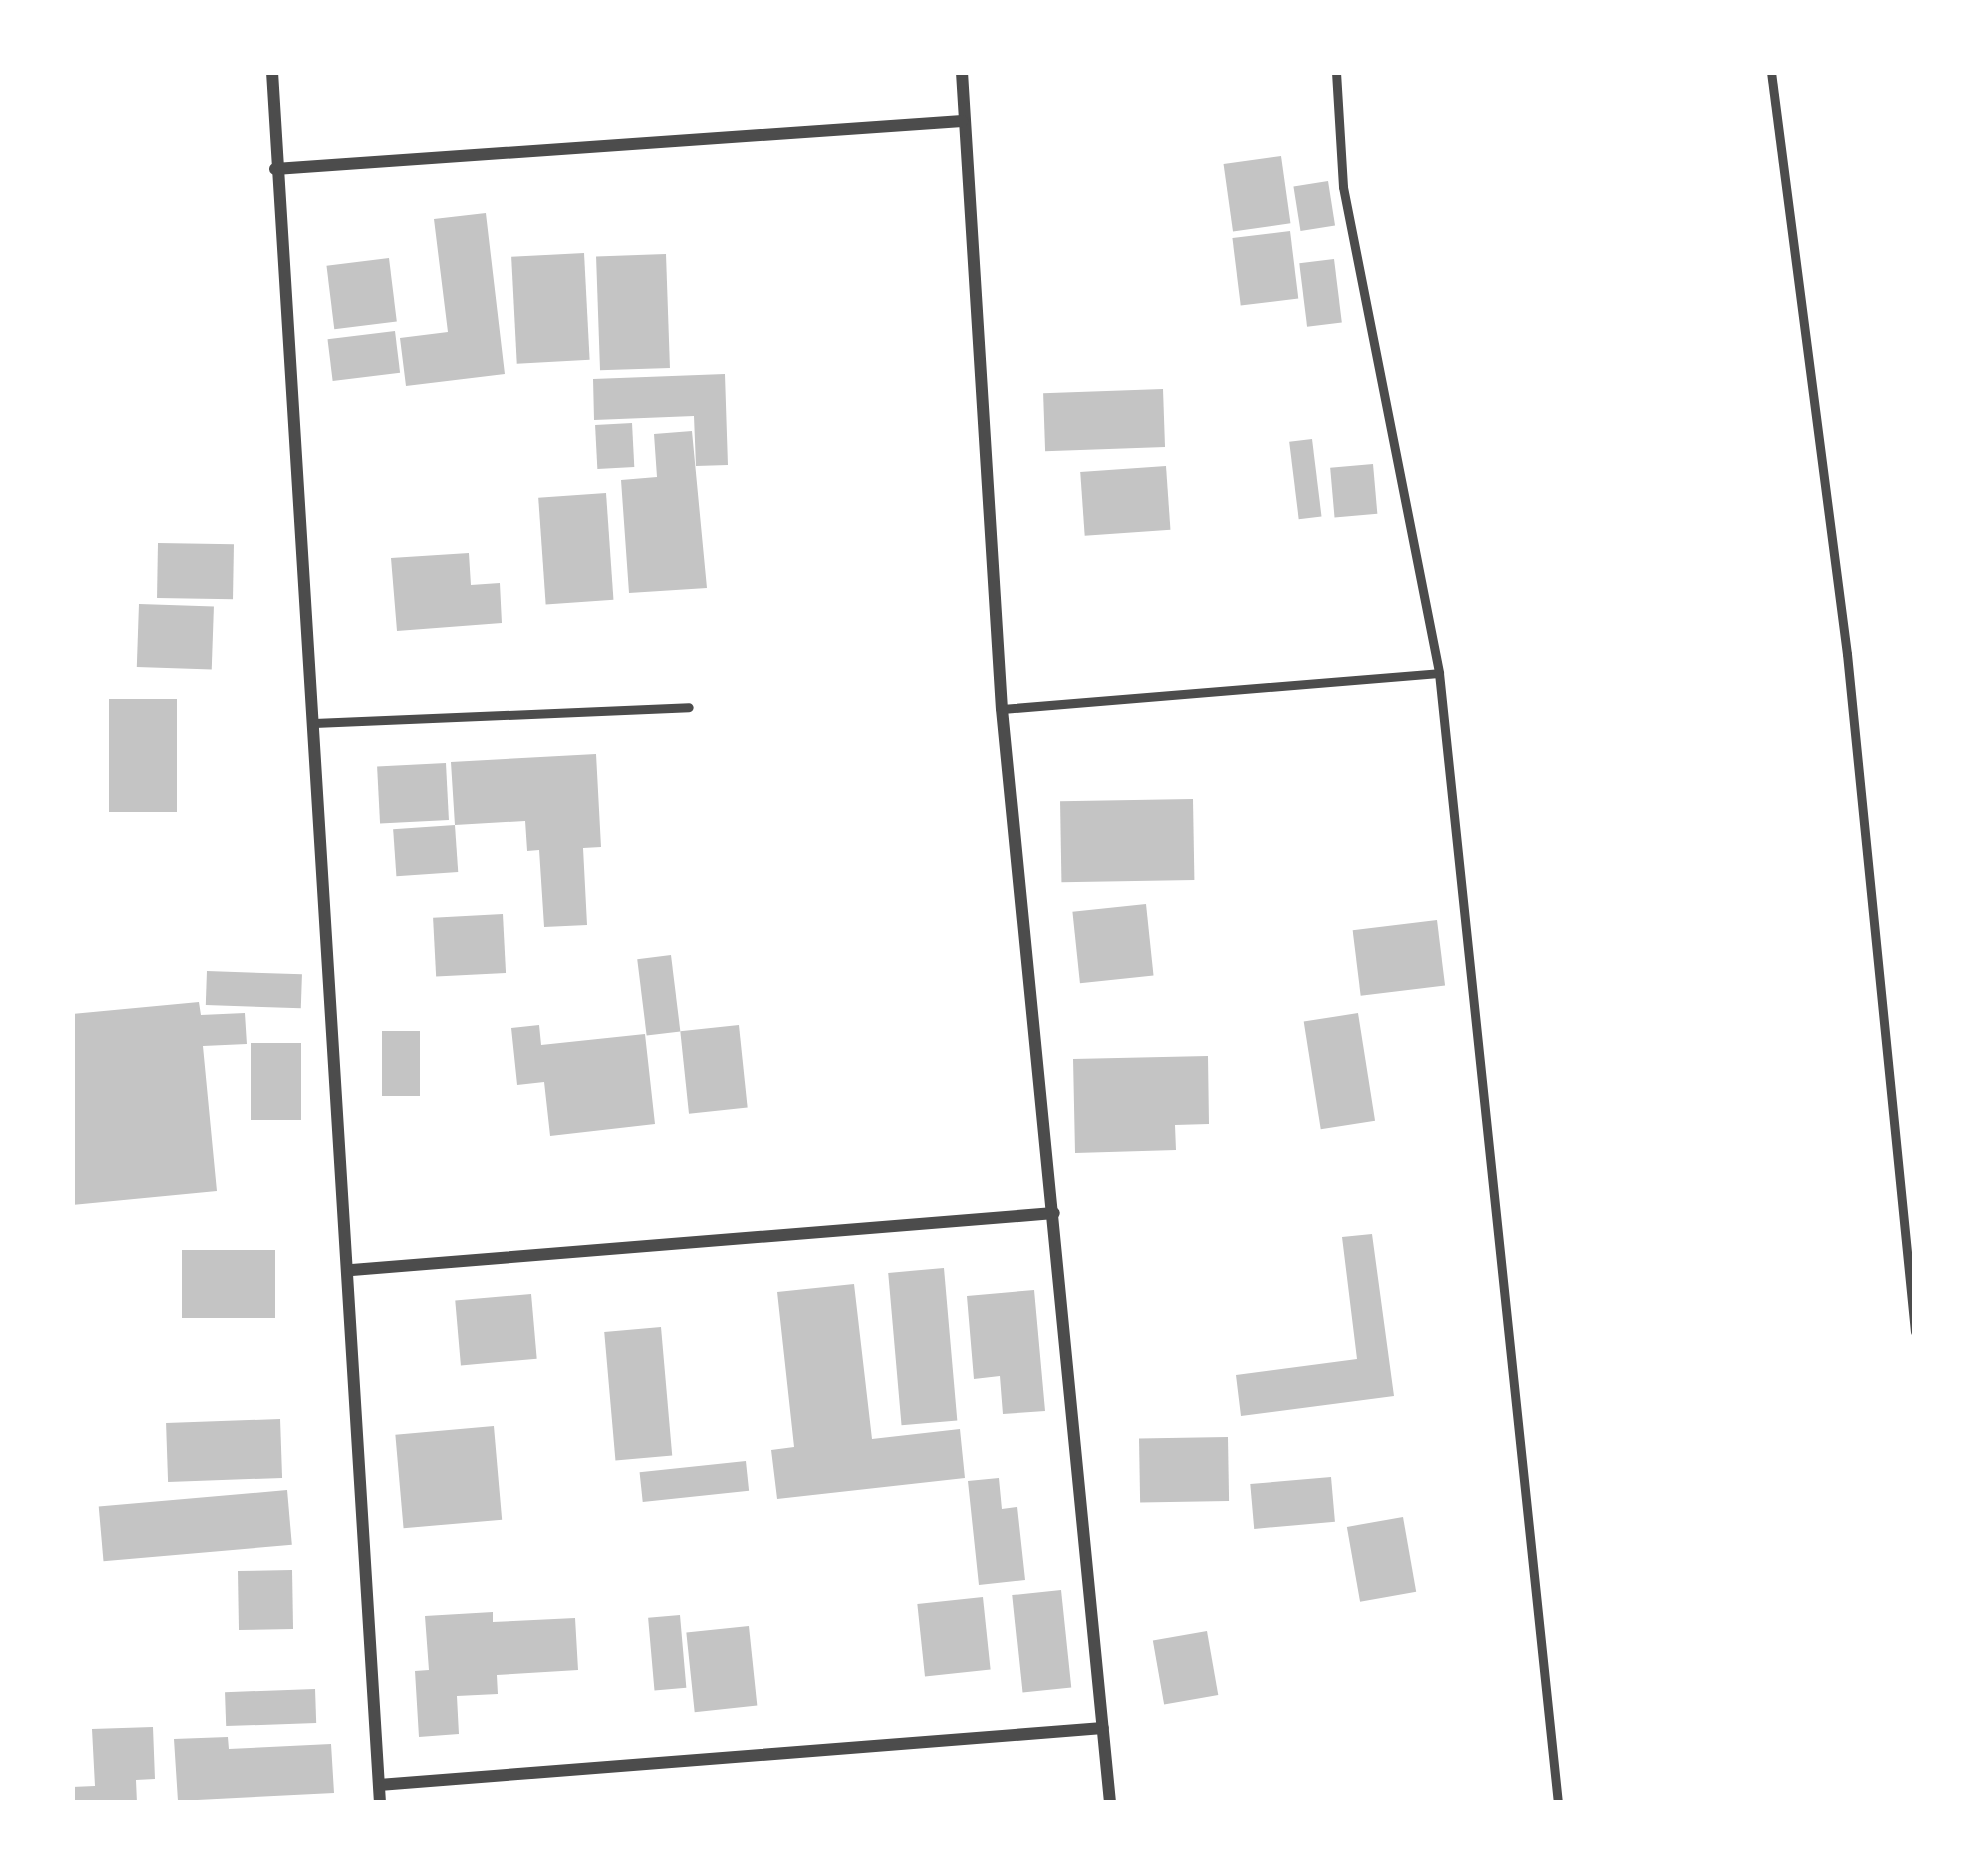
<!DOCTYPE html>
<style>
body{margin:0}
#map{position:relative;width:1987px;height:1875px;overflow:hidden;background:#fff;font-family:"Exo 2",sans-serif}
div>[style]{position:absolute}
.building>*{inset:0;background:#c4c4c4;transform-origin:0 0}
.service>*{height:9px;margin:-4.5px;padding:0 4.5px;transform-origin:4.5px;border-radius:4.5px;background:#4c4c4c}
.minor>*{height:12px;margin:-6px;padding:0 6px;transform-origin:6px;border-radius:6px;background:#4c4c4c}
span{translate:-50% -50%;white-space:nowrap;text-align:center;line-height:1.15;-webkit-text-stroke:9px #fff;paint-order:stroke}
.frame{position:absolute;inset:0;border:75px solid #fff;pointer-events:none}
</style>
<div id="map">
<div class="building">
<div style="left:1281px;top:156px;width:68px;height:58px;rotate:82deg"></div>
<div style="left:1328px;top:181px;width:45px;height:35px;rotate:81deg"></div>
<div style="clip-path:polygon(486px 213px,505px 374px,406px 386px,400px 338px,448px 332px,434px 219px)"></div>
<div style="left:1290px;top:231px;width:68px;height:58px;rotate:83deg"></div>
<div style="left:584px;top:253px;width:107px;height:73px;rotate:87deg"></div>
<div style="left:666px;top:254px;width:114px;height:70px;rotate:88deg"></div>
<div style="left:389px;top:258px;width:64px;height:63px;rotate:83deg"></div>
<div style="left:1334px;top:259px;width:64px;height:35px;rotate:83deg"></div>
<div style="left:395px;top:331px;width:42px;height:68px;rotate:83deg"></div>
<div style="clip-path:polygon(725px 374px,728px 465px,696px 466px,694px 416px,594px 420px,593px 379px)"></div>
<div style="left:1163px;top:389px;width:58px;height:120px;rotate:88deg"></div>
<div style="left:632px;top:423px;width:44px;height:37px;rotate:87deg"></div>
<div style="clip-path:polygon(692px 431px,707px 588px,629px 593px,621px 480px,657px 477px,654px 434px)"></div>
<div style="left:1312px;top:439px;width:78px;height:23px;rotate:83deg"></div>
<div style="left:1373px;top:464px;width:50px;height:43px;rotate:85deg"></div>
<div style="left:1166px;top:466px;width:64px;height:86px;rotate:86deg"></div>
<div style="left:606px;top:493px;width:107px;height:68px;rotate:86deg"></div>
<div style="left:158px;top:543px;width:76px;height:55px;rotate:1deg"></div>
<div style="clip-path:polygon(469px 553px,471px 585px,500px 583px,502px 623px,397px 631px,391px 558px)"></div>
<div style="left:139px;top:604px;width:75px;height:63px;rotate:2deg"></div>
<div style="left:109px;top:699px;width:68px;height:113px"></div>
<div style="clip-path:polygon(596px 754px,601px 847px,583px 848px,587px 925px,544px 927px,539px 850px,527px 851px,525px 821px,455px 825px,451px 762px)"></div>
<div style="left:446px;top:763px;width:57px;height:69px;rotate:87deg"></div>
<div style="left:1193px;top:799px;width:81px;height:133px;rotate:89deg"></div>
<div style="left:455px;top:825px;width:47px;height:62px;rotate:86deg"></div>
<div style="left:1146px;top:904px;width:72px;height:74px;rotate:84deg"></div>
<div style="left:503px;top:914px;width:59px;height:70px;rotate:87deg"></div>
<div style="left:1437px;top:920px;width:66px;height:85px;rotate:83deg"></div>
<div style="left:671px;top:955px;width:77px;height:34px;rotate:83deg"></div>
<div style="left:207px;top:971px;width:95px;height:34px;rotate:2deg"></div>
<div style="clip-path:polygon(199px 1002px,201px 1015px,245px 1013px,247px 1044px,203px 1046px,217px 1191px,72px 1205px,72px 1014px)"></div>
<div style="left:1358px;top:1013px;width:109px;height:55px;rotate:81deg"></div>
<div style="clip-path:polygon(539px 1025px,541px 1045px,645px 1034px,655px 1124px,550px 1136px,544px 1082px,517px 1085px,511px 1028px)"></div>
<div style="left:739px;top:1025px;width:83px;height:59px;rotate:84deg"></div>
<div style="left:382px;top:1031px;width:38px;height:65px"></div>
<div style="left:251px;top:1043px;width:50px;height:77px"></div>
<div style="clip-path:polygon(1208px 1056px,1209px 1124px,1175px 1125px,1176px 1150px,1075px 1153px,1073px 1059px)"></div>
<div style="clip-path:polygon(1372px 1234px,1394px 1396px,1241px 1416px,1236px 1375px,1357px 1359px,1342px 1237px)"></div>
<div style="left:182px;top:1250px;width:93px;height:68px"></div>
<div style="left:944px;top:1268px;width:153px;height:56px;rotate:85deg"></div>
<div style="clip-path:polygon(854px 1284px,872px 1439px,960px 1429px,965px 1478px,777px 1499px,771px 1450px,794px 1447px,777px 1292px)"></div>
<div style="clip-path:polygon(1034px 1290px,1045px 1411px,1003px 1414px,1000px 1376px,974px 1379px,967px 1296px)"></div>
<div style="left:531px;top:1294px;width:65px;height:76px;rotate:85deg"></div>
<div style="left:661px;top:1327px;width:129px;height:57px;rotate:85deg"></div>
<div style="left:280px;top:1419px;width:59px;height:114px;rotate:88deg"></div>
<div style="left:494px;top:1426px;width:94px;height:99px;rotate:85deg"></div>
<div style="left:1228px;top:1437px;width:64px;height:89px;rotate:89deg"></div>
<div style="left:746px;top:1461px;width:30px;height:107px;rotate:84deg"></div>
<div style="left:1331px;top:1477px;width:45px;height:81px;rotate:85deg"></div>
<div style="clip-path:polygon(999px 1478px,1002px 1509px,1017px 1507px,1025px 1580px,979px 1585px,968px 1481px)"></div>
<div style="left:287px;top:1490px;width:55px;height:189px;rotate:85deg"></div>
<div style="left:1403px;top:1517px;width:76px;height:57px;rotate:80deg"></div>
<div style="left:292px;top:1570px;width:59px;height:54px;rotate:89deg"></div>
<div style="left:1061px;top:1590px;width:98px;height:49px;rotate:84deg"></div>
<div style="left:983px;top:1597px;width:73px;height:66px;rotate:84deg"></div>
<div style="clip-path:polygon(493px 1612px,493px 1622px,575px 1618px,578px 1670px,497px 1675px,498px 1694px,457px 1696px,459px 1734px,419px 1737px,415px 1671px,429px 1670px,425px 1616px)"></div>
<div style="left:680px;top:1615px;width:73px;height:32px;rotate:85deg"></div>
<div style="left:749px;top:1626px;width:80px;height:63px;rotate:84deg"></div>
<div style="left:1207px;top:1631px;width:65px;height:55px;rotate:80deg"></div>
<div style="left:315px;top:1689px;width:34px;height:90px;rotate:88deg"></div>
<div style="clip-path:polygon(153px 1727px,155px 1779px,136px 1780px,137px 1803px,72px 1803px,72px 1787px,95px 1786px,92px 1729px)"></div>
<div style="clip-path:polygon(228px 1737px,229px 1749px,331px 1744px,334px 1793px,178px 1801px,174px 1739px)"></div>
</div>
<div class="service">
<div style="left:1336px;top:72px;width:115px;rotate:86.5deg"></div>
<div style="left:1343px;top:187px;width:495px;rotate:78.8deg"></div>
<div style="left:1439px;top:673px;width:1136px;rotate:83.99deg"></div>
<div style="left:1771px;top:72px;width:587px;rotate:82.56deg"></div>
<div style="left:1847px;top:654px;width:681px;rotate:84.27deg"></div>
<div style="left:1002px;top:709px;width:438px;rotate:-4.7deg"></div>
<div style="left:314px;top:723px;width:375px;rotate:-2.4deg"></div>
</div>
<div class="minor">
<div style="left:272px;top:72px;width:1734px;rotate:86.43deg"></div>
<div style="left:962px;top:72px;width:638px;rotate:86.41deg"></div>
<div style="left:1002px;top:709px;width:1099px;rotate:84.36deg"></div>
<div style="left:275px;top:169px;width:689px;rotate:-4deg"></div>
<div style="left:352px;top:1270px;width:704px;rotate:-4.64deg"></div>
<div style="left:379px;top:1785px;width:726px;rotate:-4.5deg"></div>
</div>
<div class="frame"></div>
</div>
